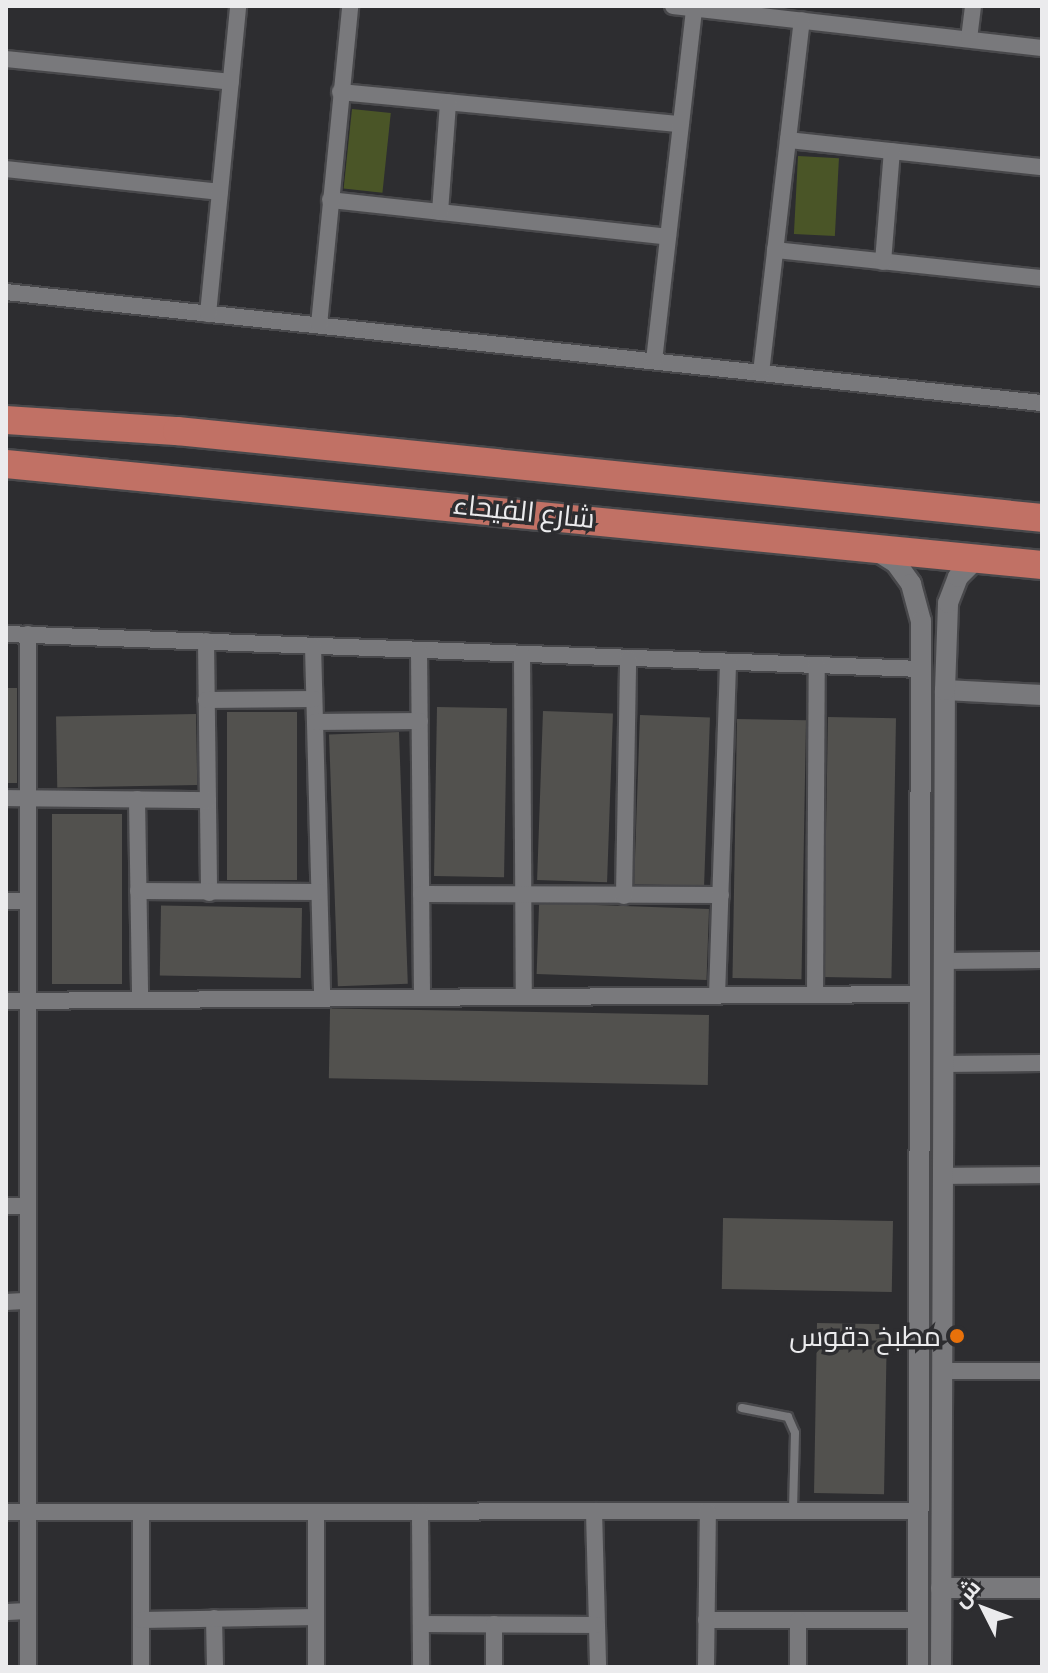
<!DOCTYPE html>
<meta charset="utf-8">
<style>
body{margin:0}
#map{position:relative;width:1048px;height:1673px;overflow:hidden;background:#2d2d30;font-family:"Archivo Narrow",Cairo,sans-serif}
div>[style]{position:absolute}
.green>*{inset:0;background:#4a5527;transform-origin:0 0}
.building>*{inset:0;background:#52514e;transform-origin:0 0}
.roads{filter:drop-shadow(2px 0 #48484b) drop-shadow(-2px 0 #48484b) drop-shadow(0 2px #48484b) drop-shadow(0 -2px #48484b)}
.service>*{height:8px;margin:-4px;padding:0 4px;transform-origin:4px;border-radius:4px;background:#79797c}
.minor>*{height:16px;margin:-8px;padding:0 8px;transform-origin:8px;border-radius:8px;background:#79797c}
.tertiary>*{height:20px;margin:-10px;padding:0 10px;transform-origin:10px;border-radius:10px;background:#79797c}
.trunk>*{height:28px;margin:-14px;padding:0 14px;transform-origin:14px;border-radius:14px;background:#c17165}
.dots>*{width:22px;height:22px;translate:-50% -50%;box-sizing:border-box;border:4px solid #2d2d30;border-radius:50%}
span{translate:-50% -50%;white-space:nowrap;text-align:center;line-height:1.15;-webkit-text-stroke:7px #2d2d30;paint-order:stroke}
.street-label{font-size:28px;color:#ebebed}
.poi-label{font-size:28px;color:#ebebed}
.right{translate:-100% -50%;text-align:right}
.frame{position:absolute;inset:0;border:8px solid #ebebed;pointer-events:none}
.north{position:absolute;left:944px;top:1569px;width:80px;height:80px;-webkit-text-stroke:6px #2d2d30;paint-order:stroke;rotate:312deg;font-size:22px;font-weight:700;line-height:32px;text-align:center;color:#ebebed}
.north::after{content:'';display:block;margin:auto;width:28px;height:36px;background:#ebebed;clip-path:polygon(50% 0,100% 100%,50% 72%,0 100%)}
</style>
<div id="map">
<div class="green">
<div style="left:352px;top:109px;width:39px;height:80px;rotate:6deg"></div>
<div style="left:798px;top:156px;width:41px;height:78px;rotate:3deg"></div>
</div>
<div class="building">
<div style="left:6px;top:688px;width:11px;height:95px"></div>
<div style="left:437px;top:707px;width:70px;height:169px;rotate:1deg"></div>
<div style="left:543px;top:711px;width:70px;height:169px;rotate:2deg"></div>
<div style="left:227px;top:712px;width:70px;height:168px"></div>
<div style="left:196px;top:714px;width:71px;height:140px;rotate:89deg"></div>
<div style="left:640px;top:715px;width:70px;height:169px;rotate:2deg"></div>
<div style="left:828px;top:717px;width:68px;height:260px;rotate:1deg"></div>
<div style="left:737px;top:719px;width:69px;height:259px;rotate:1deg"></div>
<div style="left:399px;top:732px;width:252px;height:70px;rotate:88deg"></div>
<div style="left:52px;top:814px;width:70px;height:170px"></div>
<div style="left:302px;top:908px;width:70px;height:141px;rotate:91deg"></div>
<div style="left:709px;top:909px;width:71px;height:170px;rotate:92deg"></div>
<div style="left:709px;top:1015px;width:70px;height:379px;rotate:91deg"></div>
<div style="left:893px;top:1221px;width:71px;height:170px;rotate:91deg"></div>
<div style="left:817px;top:1323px;width:70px;height:170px;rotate:1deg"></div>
</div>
<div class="roads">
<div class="service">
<div style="left:742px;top:1408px;width:47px;rotate:11.1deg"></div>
<div style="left:788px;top:1417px;width:17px;rotate:66deg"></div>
<div style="left:795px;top:1433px;width:78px;rotate:91.5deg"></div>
</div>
<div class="minor">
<div style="left:673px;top:6px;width:371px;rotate:6.5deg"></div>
<div style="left:969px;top:39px;width:33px;rotate:-83deg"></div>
<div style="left:6px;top:59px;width:226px;rotate:5.8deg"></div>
<div style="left:340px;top:92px;width:342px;rotate:5.4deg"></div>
<div style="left:788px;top:140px;width:255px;rotate:6.1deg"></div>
<div style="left:6px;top:169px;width:215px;rotate:6.1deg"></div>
<div style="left:330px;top:200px;width:340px;rotate:6.2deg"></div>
<div style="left:440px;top:212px;width:110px;rotate:-85.8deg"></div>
<div style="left:775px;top:250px;width:268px;rotate:6deg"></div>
<div style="left:883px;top:262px;width:111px;rotate:-85.4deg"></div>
<div style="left:6px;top:292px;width:1042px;rotate:6.12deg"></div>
<div style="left:208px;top:314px;width:309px;rotate:-84.4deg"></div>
<div style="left:319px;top:325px;width:321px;rotate:-84.4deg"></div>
<div style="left:654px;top:361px;width:355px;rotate:-83.5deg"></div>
<div style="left:761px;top:373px;width:355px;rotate:-83.4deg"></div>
<div style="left:6px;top:634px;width:916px;rotate:2.19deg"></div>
<div style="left:206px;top:641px;width:252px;rotate:89.3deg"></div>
<div style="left:313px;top:646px;width:352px;rotate:88.5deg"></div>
<div style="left:419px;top:650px;width:348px;rotate:89.5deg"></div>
<div style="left:522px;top:654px;width:343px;rotate:89.7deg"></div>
<div style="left:206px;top:700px;width:108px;rotate:-0.5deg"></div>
<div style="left:315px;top:722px;width:105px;rotate:-0.5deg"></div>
<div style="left:6px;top:798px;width:202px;rotate:0.6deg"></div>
<div style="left:137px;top:799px;width:201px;rotate:89.1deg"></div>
<div style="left:138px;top:891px;width:181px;rotate:0.3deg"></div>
<div style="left:421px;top:894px;width:300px;rotate:0.2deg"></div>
<div style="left:624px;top:896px;width:238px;rotate:-89deg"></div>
<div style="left:6px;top:901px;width:22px"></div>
<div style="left:944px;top:961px;width:98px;rotate:-0.6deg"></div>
<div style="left:815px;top:995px;width:330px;rotate:-89.7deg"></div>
<div style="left:717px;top:996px;width:334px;rotate:-88.1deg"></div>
<div style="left:6px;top:1001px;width:913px;rotate:-0.44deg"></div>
<div style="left:943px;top:1064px;width:99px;rotate:-0.6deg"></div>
<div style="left:943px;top:1176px;width:99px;rotate:-0.6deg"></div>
<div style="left:6px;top:1206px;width:22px"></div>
<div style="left:6px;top:1302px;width:22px;rotate:-3deg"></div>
<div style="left:942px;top:1371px;width:100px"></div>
<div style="left:594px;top:1511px;width:156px;rotate:88.5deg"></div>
<div style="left:6px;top:1512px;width:912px;rotate:-0.06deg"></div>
<div style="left:141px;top:1512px;width:155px;rotate:90deg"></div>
<div style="left:420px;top:1512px;width:155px;rotate:89.6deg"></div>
<div style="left:6px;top:1612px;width:22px;rotate:-3deg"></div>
<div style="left:214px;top:1618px;width:49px;rotate:88.8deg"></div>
<div style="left:141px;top:1620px;width:175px;rotate:-1deg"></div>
<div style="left:706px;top:1620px;width:212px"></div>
<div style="left:798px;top:1620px;width:47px;rotate:90deg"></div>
<div style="left:421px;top:1624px;width:175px;rotate:0.3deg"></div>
<div style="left:494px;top:1624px;width:43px;rotate:90deg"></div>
<div style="left:28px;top:1667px;width:1033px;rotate:-90deg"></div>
<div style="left:316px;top:1667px;width:155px;rotate:-90deg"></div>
<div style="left:706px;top:1667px;width:156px;rotate:-89.3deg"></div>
</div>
<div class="tertiary">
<div style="left:877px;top:551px;width:22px;rotate:32deg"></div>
<div style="left:896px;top:563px;width:26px;rotate:54deg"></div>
<div style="left:911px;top:584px;width:38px;rotate:75deg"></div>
<div style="left:921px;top:621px;width:1046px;rotate:90.16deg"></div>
<div style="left:945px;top:690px;width:97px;rotate:3deg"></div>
<div style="left:941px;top:1588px;width:101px"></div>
<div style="left:941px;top:1667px;width:977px;rotate:-89.77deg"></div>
<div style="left:945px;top:690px;width:87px;rotate:-88deg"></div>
<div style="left:948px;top:603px;width:28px;rotate:-69deg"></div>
<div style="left:958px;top:577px;width:27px;rotate:-45deg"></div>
</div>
<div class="trunk">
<div style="left:6px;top:420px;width:171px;rotate:3.7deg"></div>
<div style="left:177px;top:431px;width:869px;rotate:5.74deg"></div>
<div style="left:6px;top:464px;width:1041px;rotate:5.57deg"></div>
</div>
</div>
<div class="dots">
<div style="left:957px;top:1336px;background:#e8710a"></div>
</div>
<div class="street-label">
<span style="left:524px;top:511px;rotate:6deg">شارع الفيحاء</span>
</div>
<div class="poi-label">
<span class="right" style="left:941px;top:1336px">مطبخ دقوس</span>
</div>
<div class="frame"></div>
<div class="north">ش</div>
</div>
